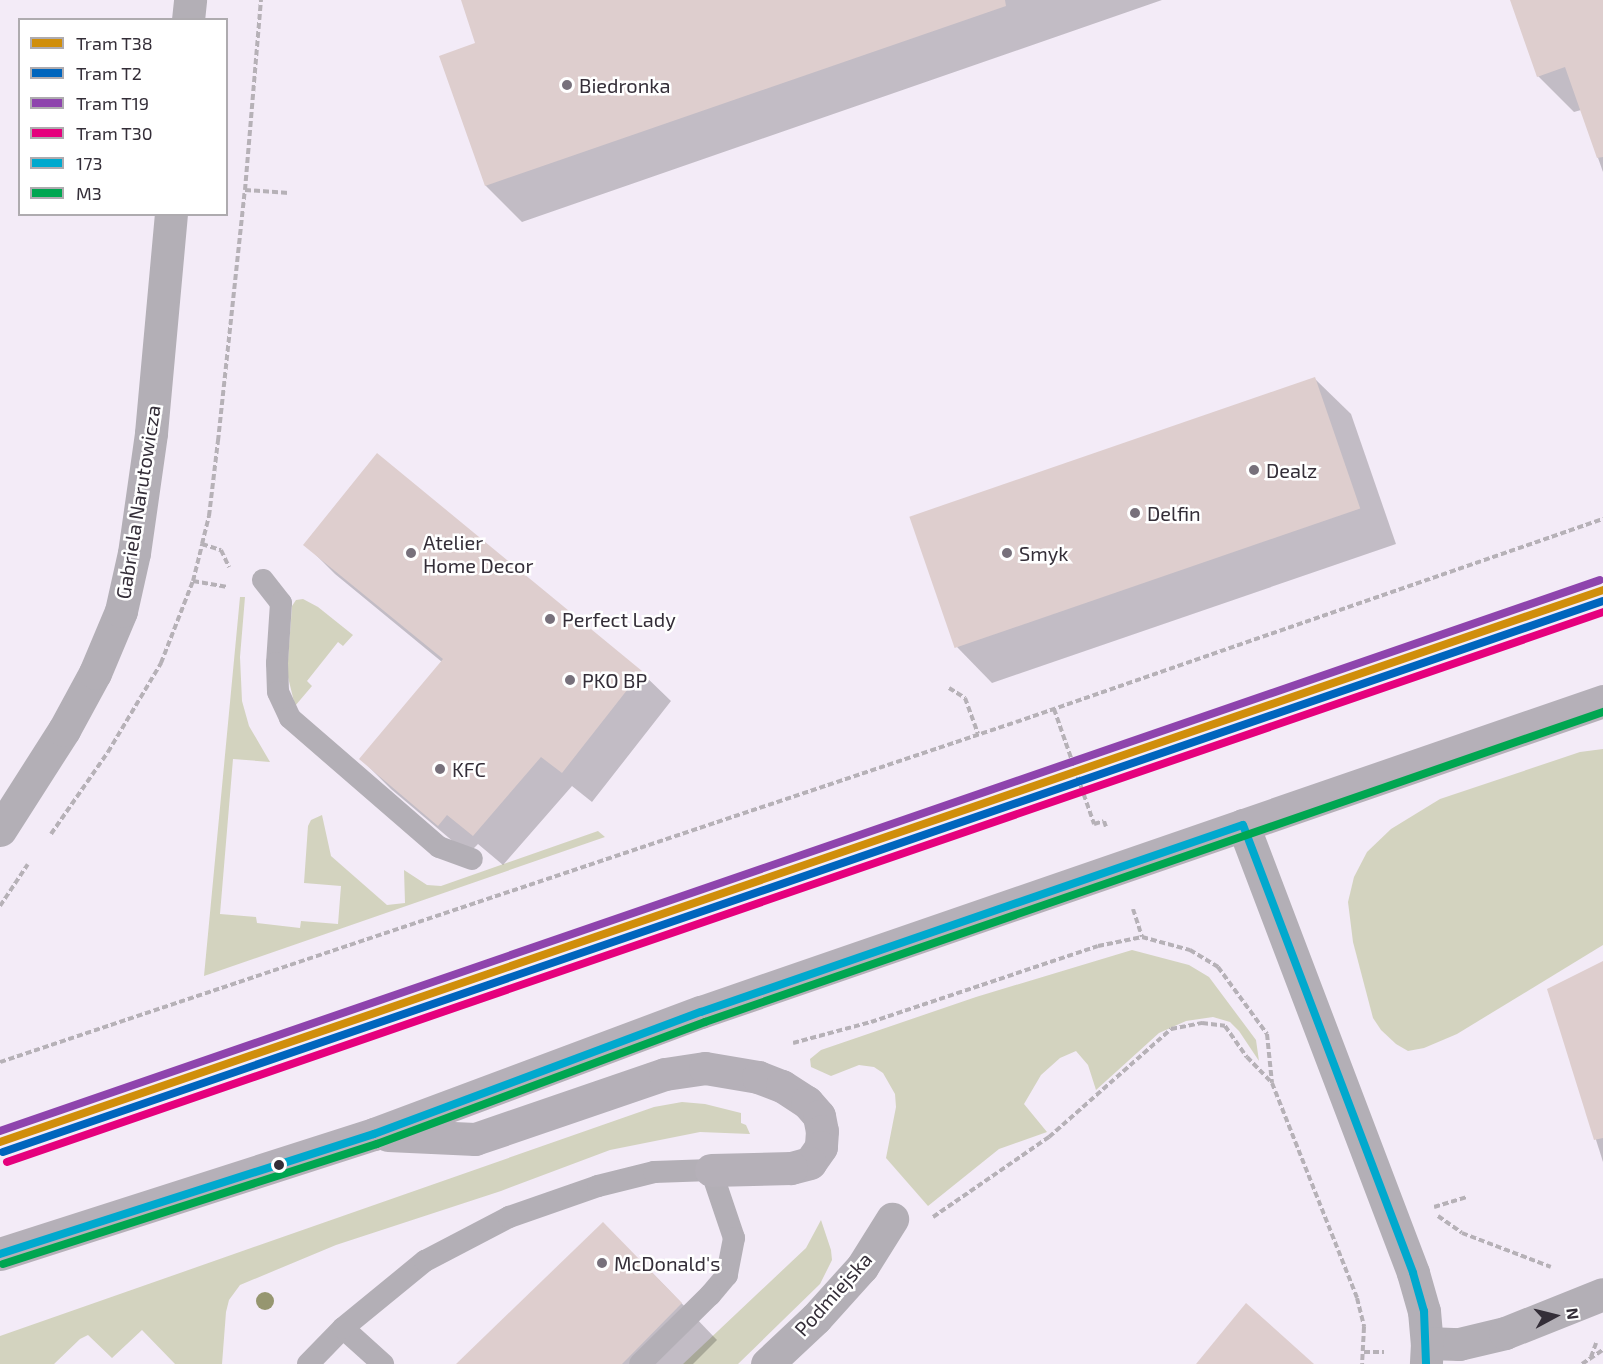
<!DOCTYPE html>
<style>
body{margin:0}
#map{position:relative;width:1603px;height:1364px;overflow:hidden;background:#f3ebf7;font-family:"Exo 2",sans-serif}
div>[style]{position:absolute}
.green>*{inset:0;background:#d3d3bf}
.shadow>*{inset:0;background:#0003}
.building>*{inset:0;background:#decece;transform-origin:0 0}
.path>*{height:4px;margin-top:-2px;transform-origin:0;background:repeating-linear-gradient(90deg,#b6b1b7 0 6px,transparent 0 9px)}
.service>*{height:22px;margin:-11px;padding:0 11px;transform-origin:11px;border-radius:11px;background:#b3afb6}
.minor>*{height:33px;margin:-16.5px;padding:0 16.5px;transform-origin:16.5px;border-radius:16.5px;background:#b3afb6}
.trunk>*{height:33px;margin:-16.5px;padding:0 16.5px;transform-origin:16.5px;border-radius:16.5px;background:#b5b0b8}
.bus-1>*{height:8px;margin:-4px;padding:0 4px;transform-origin:4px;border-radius:4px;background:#00a9ce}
.bus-2>*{height:8px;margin:-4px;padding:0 4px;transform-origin:4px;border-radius:4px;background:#00a651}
.tram-1>*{height:8px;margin:-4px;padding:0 4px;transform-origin:4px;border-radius:4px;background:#d08e0b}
.tram-2>*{height:8px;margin:-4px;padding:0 4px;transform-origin:4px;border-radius:4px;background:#0065bd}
.tram-3>*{height:8px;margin:-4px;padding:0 4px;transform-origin:4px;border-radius:4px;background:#8e44ad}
.tram-4>*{height:8px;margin:-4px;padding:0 4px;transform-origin:4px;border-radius:4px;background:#e5007d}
.trees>*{width:18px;height:18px;margin:-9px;border-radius:50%;background:#969670}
.dots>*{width:16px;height:16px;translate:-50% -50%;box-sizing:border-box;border:3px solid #fff;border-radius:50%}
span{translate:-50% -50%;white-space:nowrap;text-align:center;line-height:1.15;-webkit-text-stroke:5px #fff;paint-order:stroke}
.poi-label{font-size:20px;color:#342e38}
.left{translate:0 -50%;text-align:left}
.street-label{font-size:20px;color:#342e38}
.legend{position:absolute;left:18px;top:18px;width:210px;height:198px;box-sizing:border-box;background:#fff;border:2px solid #aeabaf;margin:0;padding:8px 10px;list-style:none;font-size:18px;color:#342e38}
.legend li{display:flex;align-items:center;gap:12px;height:30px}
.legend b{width:30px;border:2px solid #aeabaf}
.north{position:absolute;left:1525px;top:1286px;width:60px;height:60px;-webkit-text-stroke:4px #fff;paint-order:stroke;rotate:83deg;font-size:16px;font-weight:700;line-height:24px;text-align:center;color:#342e38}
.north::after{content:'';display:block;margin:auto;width:21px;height:27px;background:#342e38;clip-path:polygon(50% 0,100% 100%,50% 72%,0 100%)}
</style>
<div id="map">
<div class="green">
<div style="clip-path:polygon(240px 597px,245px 597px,240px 657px,242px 701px,249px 726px,270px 762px,233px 759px,220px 914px,256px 917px,257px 923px,300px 928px,301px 921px,338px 924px,341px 886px,304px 883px,308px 826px,311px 820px,322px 815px,331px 856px,387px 905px,405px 903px,404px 870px,427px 885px,441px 886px,598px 831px,605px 837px,204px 976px)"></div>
<div style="clip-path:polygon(303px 599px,318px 607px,353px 635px,343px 646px,338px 642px,307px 681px,312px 686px,295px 706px,287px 673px,292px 606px,296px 600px)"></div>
<div style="clip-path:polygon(1603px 749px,1603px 945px,1457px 1034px,1424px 1048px,1408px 1051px,1396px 1044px,1381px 1030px,1373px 1018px,1353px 942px,1348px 902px,1354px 877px,1367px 852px,1391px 829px,1440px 799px,1580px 752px)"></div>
<div style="clip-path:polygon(1132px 950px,1189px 965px,1209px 977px,1256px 1040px,1259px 1061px,1239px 1031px,1230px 1022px,1213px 1017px,1186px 1021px,1159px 1033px,1096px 1090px,1088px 1065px,1076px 1051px,1060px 1058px,1041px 1075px,1024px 1104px,1047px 1132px,999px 1149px,928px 1206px,886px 1158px,896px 1107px,895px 1094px,883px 1073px,874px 1067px,859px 1065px,831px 1076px,811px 1067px,810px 1059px,821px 1050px,976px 997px)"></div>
<div style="clip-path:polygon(682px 1102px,705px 1104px,741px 1113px,741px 1123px,746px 1125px,750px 1134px,700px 1132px,610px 1150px,501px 1191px,336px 1245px,240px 1285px,229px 1300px,226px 1312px,222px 1364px,175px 1364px,142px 1330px,112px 1358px,88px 1335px,80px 1339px,54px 1364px,0 1364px,0 1336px,654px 1107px)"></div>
<div style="clip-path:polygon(821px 1220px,831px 1250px,832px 1260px,820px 1284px,738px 1364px,683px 1364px,806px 1248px)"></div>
</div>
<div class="shadow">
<div style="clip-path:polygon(462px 0,1162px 0,522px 222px,486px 186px,441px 57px,477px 44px)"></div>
<div style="clip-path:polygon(1533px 0,1603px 0,1603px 172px,1581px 110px,1574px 112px,1538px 76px)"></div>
<div style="clip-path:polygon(1315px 379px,1351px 414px,1396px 544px,992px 683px,957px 647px)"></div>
<div style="clip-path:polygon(305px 544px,641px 672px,671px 701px,592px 802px,572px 786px,503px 865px,478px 844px,468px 854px,391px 789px,361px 759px,442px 662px,335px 574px)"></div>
<div style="clip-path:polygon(1603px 963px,1603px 1162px,1549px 990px)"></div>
<div style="clip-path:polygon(639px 1259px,717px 1340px,693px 1364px,458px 1364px)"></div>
</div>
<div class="building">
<div style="clip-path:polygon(461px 0,1005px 0,1006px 6px,485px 186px,439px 56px,475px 43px)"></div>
<div style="clip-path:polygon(1510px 0,1603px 0,1603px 157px,1597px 158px,1565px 67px,1537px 77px)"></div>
<div style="left:1315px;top:377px;width:139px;height:429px;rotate:71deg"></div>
<div style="clip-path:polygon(377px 453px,642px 671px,562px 773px,541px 757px,473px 836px,447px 815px,438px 826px,359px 759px,443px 659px,303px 545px)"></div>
<div style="clip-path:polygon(1603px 961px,1603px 1138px,1594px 1140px,1547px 989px)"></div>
<div style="clip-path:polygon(603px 1222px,682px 1303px,628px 1358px,622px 1364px,456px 1364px)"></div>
<div style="clip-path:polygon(1246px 1303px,1314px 1364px,1196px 1364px)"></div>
</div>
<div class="path">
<div style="left:245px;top:190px;width:44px;rotate:3.9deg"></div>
<div style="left:202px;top:544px;width:20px;rotate:18deg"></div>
<div style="left:221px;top:550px;width:19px;rotate:65deg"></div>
<div style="left:193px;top:581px;width:35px;rotate:10deg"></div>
<div style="left:949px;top:688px;width:19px;rotate:32deg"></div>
<div style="left:965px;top:698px;width:38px;rotate:70deg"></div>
<div style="left:1054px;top:709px;width:122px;rotate:70.8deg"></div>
<div style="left:1094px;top:824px;width:10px;rotate:-17deg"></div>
<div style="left:1104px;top:821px;width:6px;rotate:72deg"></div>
<div style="left:51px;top:834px;width:100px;rotate:-55.2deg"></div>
<div style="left:108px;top:752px;width:104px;rotate:-59.2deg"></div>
<div style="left:161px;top:663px;width:88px;rotate:-68.7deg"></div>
<div style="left:193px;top:581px;width:38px;rotate:-76deg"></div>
<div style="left:202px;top:544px;width:29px;rotate:-76deg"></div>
<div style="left:209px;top:516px;width:76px;rotate:-83.2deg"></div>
<div style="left:218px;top:441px;width:252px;rotate:-83.9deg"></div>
<div style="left:245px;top:190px;width:191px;rotate:-85.2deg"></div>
<div style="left:0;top:906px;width:50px;rotate:-56.3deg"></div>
<div style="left:1133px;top:909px;width:29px;rotate:72deg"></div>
<div style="left:793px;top:1043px;width:81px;rotate:-15.1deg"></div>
<div style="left:871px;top:1022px;width:239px;rotate:-18.5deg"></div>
<div style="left:1098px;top:946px;width:45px;rotate:-11.6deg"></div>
<div style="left:1142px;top:937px;width:50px;rotate:15.2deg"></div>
<div style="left:1190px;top:950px;width:33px;rotate:31deg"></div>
<div style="left:1218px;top:967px;width:83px;rotate:53.8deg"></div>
<div style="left:1267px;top:1034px;width:49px;rotate:84.2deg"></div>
<div style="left:1272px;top:1083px;width:231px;rotate:68.4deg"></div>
<div style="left:1357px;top:1298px;width:30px;rotate:76deg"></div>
<div style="left:1364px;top:1327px;width:37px;rotate:93deg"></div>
<div style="left:0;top:1062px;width:1071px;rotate:-18.5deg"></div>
<div style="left:1016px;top:722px;width:621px;rotate:-19.08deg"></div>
<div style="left:1434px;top:1207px;width:34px;rotate:-17deg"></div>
<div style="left:1438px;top:1216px;width:29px;rotate:35deg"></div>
<div style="left:1462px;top:1233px;width:95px;rotate:20.9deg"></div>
<div style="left:933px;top:1217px;width:141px;rotate:-34.6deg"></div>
<div style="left:1049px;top:1137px;width:163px;rotate:-41.5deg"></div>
<div style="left:1171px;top:1029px;width:32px;rotate:-11deg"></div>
<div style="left:1202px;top:1023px;width:23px;rotate:7deg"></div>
<div style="left:1225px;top:1026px;width:38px;rotate:55deg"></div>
<div style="left:1247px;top:1057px;width:36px;rotate:46deg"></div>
<div style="left:1364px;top:1352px;width:20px"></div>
<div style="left:1591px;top:1357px;width:15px;rotate:-70deg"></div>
<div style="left:1582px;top:1364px;width:25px;rotate:-34deg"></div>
</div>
<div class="service">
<div style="left:263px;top:580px;width:29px;rotate:52deg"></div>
<div style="left:281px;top:603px;width:60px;rotate:93.8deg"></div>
<div style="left:277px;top:663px;width:29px;rotate:88deg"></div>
<div style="left:278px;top:692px;width:29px;rotate:65deg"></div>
<div style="left:290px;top:718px;width:197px;rotate:40.9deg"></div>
<div style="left:439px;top:847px;width:35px;rotate:20deg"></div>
<div style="left:343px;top:1328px;width:54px;rotate:42deg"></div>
<div style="left:308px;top:1364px;width:50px;rotate:-45.8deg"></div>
<div style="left:343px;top:1328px;width:106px;rotate:-39.3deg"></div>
<div style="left:425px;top:1261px;width:95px;rotate:-27.6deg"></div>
<div style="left:509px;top:1217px;width:94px;rotate:-19.2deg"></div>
<div style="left:598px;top:1186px;width:58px;rotate:-14deg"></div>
<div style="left:654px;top:1172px;width:57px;rotate:-2deg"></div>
<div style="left:711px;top:1170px;width:72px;rotate:71.3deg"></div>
<div style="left:734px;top:1238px;width:38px;rotate:101deg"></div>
<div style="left:727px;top:1275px;width:26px;rotate:130deg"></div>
<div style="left:710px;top:1295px;width:98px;rotate:135.4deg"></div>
</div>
<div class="minor">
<div style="left:188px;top:20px;width:20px;rotate:-84deg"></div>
<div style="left:1243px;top:825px;width:479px;rotate:69.2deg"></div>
<div style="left:1413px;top:1273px;width:40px;rotate:74deg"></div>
<div style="left:1424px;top:1311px;width:32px;rotate:85deg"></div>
<div style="left:1427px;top:1343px;width:21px;rotate:93deg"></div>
<div style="left:0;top:830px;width:119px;rotate:-57.4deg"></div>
<div style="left:64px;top:730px;width:65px;rotate:-61.5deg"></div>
<div style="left:95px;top:673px;width:67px;rotate:-67.2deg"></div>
<div style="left:121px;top:611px;width:59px;rotate:-77.4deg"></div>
<div style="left:134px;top:553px;width:121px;rotate:-81.9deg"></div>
<div style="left:151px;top:433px;width:220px;rotate:-84.8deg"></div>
<div style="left:1427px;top:1343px;width:32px;rotate:2deg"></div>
<div style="left:1459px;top:1344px;width:47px;rotate:-13.4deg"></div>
<div style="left:1505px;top:1333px;width:105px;rotate:-21.7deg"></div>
<div style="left:767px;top:1364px;width:67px;rotate:-43.2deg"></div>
<div style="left:816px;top:1318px;width:69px;rotate:-48deg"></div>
<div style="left:862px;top:1267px;width:57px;rotate:-58deg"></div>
</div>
<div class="trunk">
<div style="left:388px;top:1135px;width:87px;rotate:2.6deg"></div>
<div style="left:475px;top:1139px;width:201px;rotate:-18.9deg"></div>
<div style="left:665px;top:1074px;width:40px;rotate:-8.5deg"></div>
<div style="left:705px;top:1068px;width:54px;rotate:9.6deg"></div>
<div style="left:758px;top:1077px;width:26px;rotate:21deg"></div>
<div style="left:782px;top:1086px;width:30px;rotate:33deg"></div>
<div style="left:807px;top:1102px;width:18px;rotate:49deg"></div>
<div style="left:819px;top:1116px;width:15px;rotate:79deg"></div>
<div style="left:822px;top:1131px;width:16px;rotate:94deg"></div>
<div style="left:821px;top:1147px;width:19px;rotate:125deg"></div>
<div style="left:810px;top:1163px;width:20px;rotate:165deg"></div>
<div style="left:791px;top:1168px;width:80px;rotate:178.6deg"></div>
<div style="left:0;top:1254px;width:393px;rotate:-17.8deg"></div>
<div style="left:374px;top:1134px;width:349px;rotate:-20.5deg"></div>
<div style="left:701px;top:1012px;width:954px;rotate:-19.02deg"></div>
</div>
<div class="bus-1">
<div style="left:1243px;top:825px;width:479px;rotate:69.2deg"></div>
<div style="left:1413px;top:1273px;width:40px;rotate:74deg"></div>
<div style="left:1424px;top:1311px;width:53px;rotate:87.8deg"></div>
<div style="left:0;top:1254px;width:393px;rotate:-17.8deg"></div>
<div style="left:374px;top:1134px;width:349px;rotate:-20.5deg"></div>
<div style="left:701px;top:1012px;width:573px;rotate:-19.04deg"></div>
</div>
<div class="bus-2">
<div style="left:3px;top:1264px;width:393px;rotate:-17.8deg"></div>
<div style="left:377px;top:1144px;width:350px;rotate:-20.4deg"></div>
<div style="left:705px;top:1022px;width:950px;rotate:-19.05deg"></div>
</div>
<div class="tram-1">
<div style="left:0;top:1142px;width:1695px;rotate:-19deg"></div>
</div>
<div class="tram-2">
<div style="left:3px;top:1152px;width:1692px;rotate:-19deg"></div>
</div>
<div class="tram-3">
<div style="left:0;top:1131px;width:1692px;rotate:-19deg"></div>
</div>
<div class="tram-4">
<div style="left:7px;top:1162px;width:1688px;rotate:-19.01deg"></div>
</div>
<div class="trees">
<div style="left:265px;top:1301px"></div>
</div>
<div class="dots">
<div style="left:567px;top:85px;background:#77707b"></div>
<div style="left:1254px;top:470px;background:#77707b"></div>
<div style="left:1135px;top:513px;background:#77707b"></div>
<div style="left:411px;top:553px;background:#77707b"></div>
<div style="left:1007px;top:553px;background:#77707b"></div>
<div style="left:550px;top:619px;background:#77707b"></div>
<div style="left:570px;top:680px;background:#77707b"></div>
<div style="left:440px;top:769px;background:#77707b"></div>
<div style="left:279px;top:1165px;background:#342e38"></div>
<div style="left:602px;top:1263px;background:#77707b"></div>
</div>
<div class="poi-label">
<span class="left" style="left:579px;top:85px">Biedronka</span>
<span class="left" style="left:1266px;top:470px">Dealz</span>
<span class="left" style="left:1147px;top:513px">Delfin</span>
<span class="left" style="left:423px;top:554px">Atelier<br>Home Decor</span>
<span class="left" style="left:1019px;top:553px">Smyk</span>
<span class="left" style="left:562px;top:619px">Perfect Lady</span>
<span class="left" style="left:582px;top:680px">PKO BP</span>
<span class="left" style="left:452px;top:769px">KFC</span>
<span class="left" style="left:614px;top:1263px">McDonald's</span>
</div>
<div class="street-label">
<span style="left:138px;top:502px;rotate:-81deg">Gabriela Narutowicza</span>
<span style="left:833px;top:1294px;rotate:-48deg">Podmiejska</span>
</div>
<ul class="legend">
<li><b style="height:8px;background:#d08e0b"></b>Tram T38</li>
<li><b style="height:8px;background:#0065bd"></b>Tram T2</li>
<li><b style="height:8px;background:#8e44ad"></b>Tram T19</li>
<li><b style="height:8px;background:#e5007d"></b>Tram T30</li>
<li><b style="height:8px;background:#00a9ce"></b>173</li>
<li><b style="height:8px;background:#00a651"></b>M3</li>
</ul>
<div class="north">N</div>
</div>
